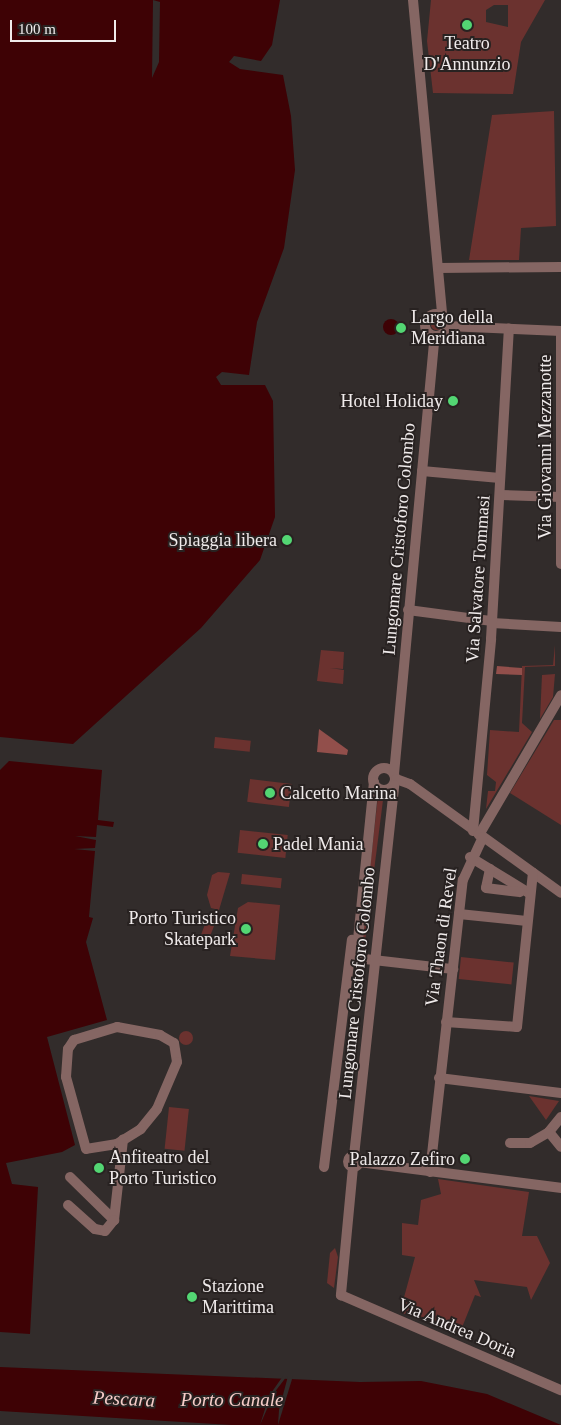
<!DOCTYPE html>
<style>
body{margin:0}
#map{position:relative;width:561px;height:1425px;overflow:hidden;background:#322c2b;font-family:Georgia,serif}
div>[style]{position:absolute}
.green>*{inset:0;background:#6b322f;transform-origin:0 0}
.round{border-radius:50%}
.forest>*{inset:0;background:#924f4b}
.water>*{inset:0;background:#3e0205}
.pier>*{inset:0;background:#322c2b}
.minor>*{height:10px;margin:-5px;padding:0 5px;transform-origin:5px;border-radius:5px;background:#856663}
.minor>.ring{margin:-5px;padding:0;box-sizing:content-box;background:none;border:10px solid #856663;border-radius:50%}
.dots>*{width:14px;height:14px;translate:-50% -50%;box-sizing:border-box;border:2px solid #282221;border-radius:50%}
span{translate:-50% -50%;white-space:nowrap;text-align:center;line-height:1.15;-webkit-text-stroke:4px #282221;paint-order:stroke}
.poi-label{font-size:18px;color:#f0ebeb}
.left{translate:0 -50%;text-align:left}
.right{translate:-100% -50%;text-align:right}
.street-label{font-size:18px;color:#f0ebeb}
.water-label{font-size:19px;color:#f7cdc9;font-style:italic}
.scale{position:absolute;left:10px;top:20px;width:106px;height:22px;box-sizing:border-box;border:2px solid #f0ebeb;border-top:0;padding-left:6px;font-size:15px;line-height:18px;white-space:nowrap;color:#f0ebeb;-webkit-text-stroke:4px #282221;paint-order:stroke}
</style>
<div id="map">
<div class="green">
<div style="clip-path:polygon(evenodd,431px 0,545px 0,521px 42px,513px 94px,433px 93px,427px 41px,431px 0,494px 5px,508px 5px,508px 27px,486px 22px,486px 10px,494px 5px)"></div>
<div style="clip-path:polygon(554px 111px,556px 226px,521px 228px,519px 260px,469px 260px,492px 115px)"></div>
<div class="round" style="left:430.5px;top:318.5px;width:11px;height:11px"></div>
<div style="clip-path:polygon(555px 645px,555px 666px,525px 667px,522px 723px,532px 732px,486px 809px,488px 791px,495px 791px,496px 782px,487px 775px,490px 730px,519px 732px,522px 666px,553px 665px)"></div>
<div style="clip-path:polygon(321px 650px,344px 652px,343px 669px,330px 668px,344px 670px,343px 684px,317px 681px)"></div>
<div style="clip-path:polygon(555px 674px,553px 697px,540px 719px,542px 675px)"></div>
<div style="clip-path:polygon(554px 720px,561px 720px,561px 825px,510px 793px)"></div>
<div style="left:215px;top:737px;width:36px;height:11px;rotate:6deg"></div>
<div style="left:250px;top:779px;width:42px;height:23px;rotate:7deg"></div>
<div style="clip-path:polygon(378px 796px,383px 800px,364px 950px,361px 948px)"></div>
<div style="left:240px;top:830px;width:48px;height:23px;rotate:6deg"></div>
<div style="clip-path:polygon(218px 872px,230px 873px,219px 910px,211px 908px,207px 895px,212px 875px)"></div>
<div style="left:242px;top:874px;width:40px;height:10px;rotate:6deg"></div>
<div style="clip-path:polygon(248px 902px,280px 905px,275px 960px,230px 956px,238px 908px)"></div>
<div style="left:209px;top:914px;width:9px;height:32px;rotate:21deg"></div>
<div style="left:461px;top:957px;width:53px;height:22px;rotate:6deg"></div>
<div class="round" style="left:179px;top:1031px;width:14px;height:14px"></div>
<div style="clip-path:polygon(529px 1096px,559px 1101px,546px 1120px)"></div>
<div style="left:169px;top:1107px;width:20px;height:42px;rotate:6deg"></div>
<div style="clip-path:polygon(438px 1179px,529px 1192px,522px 1236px,537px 1236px,550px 1263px,531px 1300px,527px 1287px,474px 1280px,481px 1297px,475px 1295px,459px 1335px,400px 1312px,415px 1257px,402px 1255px,402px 1223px,418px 1225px,421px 1200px,441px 1194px)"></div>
<div style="clip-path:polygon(335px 1248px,338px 1257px,334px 1288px,327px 1283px,330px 1253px)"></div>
</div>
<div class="forest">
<div style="clip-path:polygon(497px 666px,522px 668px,522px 675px,496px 674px)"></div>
<div style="clip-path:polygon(319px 729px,348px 750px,347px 755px,317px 752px)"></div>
</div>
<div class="water">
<div style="clip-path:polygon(0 0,280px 0,272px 45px,261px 61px,234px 56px,229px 62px,240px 69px,283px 75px,291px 116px,295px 170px,284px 248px,257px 322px,249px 375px,222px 372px,216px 377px,221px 385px,265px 385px,273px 401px,275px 517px,260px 560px,201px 628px,73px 744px,0 737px)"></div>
<div class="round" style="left:383px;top:319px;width:16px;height:16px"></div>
<div style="clip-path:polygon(9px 761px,102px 770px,98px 820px,114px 822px,113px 827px,97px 825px,96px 837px,75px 836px,96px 840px,95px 848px,74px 849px,95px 851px,89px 917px,93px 918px,86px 942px,107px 1020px,47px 1037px,75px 1145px,62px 1152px,6px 1163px,12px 1184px,38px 1187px,30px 1334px,0 1332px,0 770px)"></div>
<div style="clip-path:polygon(0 1367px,360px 1382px,421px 1381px,487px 1394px,561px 1425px,232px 1425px,0 1411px)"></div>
</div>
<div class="pier">
<div style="clip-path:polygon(153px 0,160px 2px,159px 62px,152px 78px)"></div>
<div style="clip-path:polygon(283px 1376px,287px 1376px,274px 1393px,260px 1425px,269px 1396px)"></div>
<div style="clip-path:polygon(288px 1376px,293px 1376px,278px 1425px,279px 1410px)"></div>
</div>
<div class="minor">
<div style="left:413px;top:0;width:316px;rotate:84.7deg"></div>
<div style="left:438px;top:268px;width:123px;rotate:-0.5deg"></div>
<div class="ring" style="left:425px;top:314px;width:12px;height:12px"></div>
<div style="left:447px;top:326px;width:114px;rotate:2.5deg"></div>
<div style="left:561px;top:331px;width:233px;rotate:90deg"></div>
<div style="left:422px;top:471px;width:78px;rotate:5.1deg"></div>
<div style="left:500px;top:495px;width:61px;rotate:1.9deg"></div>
<div style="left:408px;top:610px;width:85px;rotate:7.5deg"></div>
<div style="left:492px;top:623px;width:69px;rotate:3.3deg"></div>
<div class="ring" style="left:373px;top:768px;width:12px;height:12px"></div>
<div style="left:394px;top:774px;width:440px;rotate:-84.7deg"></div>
<div style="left:396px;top:779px;width:15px;rotate:20deg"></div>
<div style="left:410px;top:784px;width:186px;rotate:35.8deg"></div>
<div style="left:374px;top:782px;width:177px;rotate:95.8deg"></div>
<div style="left:356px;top:958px;width:98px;rotate:6.5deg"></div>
<div style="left:473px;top:831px;width:193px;rotate:-84.6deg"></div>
<div style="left:491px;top:639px;width:311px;rotate:-86.7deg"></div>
<div style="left:479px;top:835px;width:162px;rotate:-59.6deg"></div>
<div style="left:470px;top:857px;width:69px;rotate:31.4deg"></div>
<div style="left:490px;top:869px;width:19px;rotate:102deg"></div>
<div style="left:486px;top:888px;width:34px;rotate:7deg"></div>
<div style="left:459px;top:914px;width:68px;rotate:5.9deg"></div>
<div style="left:446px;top:1022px;width:71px;rotate:4deg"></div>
<div style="left:517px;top:1027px;width:155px;rotate:-84.1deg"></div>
<div style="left:117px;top:1027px;width:44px;rotate:10.5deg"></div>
<div style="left:160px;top:1035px;width:16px;rotate:30deg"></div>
<div style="left:174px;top:1043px;width:19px;rotate:81deg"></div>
<div style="left:177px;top:1062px;width:51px;rotate:113.1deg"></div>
<div style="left:157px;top:1109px;width:26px;rotate:129deg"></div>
<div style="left:141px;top:1129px;width:28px;rotate:148deg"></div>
<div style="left:117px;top:1144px;width:31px;rotate:171deg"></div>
<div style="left:86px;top:1149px;width:75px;rotate:-105.5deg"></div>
<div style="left:66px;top:1077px;width:28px;rotate:-86deg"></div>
<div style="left:68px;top:1049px;width:11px;rotate:-56deg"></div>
<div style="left:74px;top:1040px;width:45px;rotate:-16.8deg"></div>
<div style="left:439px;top:1078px;width:123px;rotate:7deg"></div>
<div style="left:561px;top:1117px;width:19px;rotate:129deg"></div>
<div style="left:549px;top:1132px;width:19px;rotate:51deg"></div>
<div style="left:510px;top:1143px;width:20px"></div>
<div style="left:530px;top:1143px;width:22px;rotate:-30deg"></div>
<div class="ring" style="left:347.5px;top:1155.5px;width:1px;height:1px"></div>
<div style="left:354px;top:1156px;width:373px;rotate:-83.8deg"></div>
<div style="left:359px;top:1162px;width:204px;rotate:7.3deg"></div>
<div style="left:324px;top:1167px;width:229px;rotate:-83deg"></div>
<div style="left:353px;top:1167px;width:129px;rotate:95.4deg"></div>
<div style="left:341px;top:1295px;width:240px;rotate:23.4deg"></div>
<div style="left:430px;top:1172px;width:294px;rotate:-83.6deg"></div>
<div style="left:463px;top:880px;width:47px;rotate:-65.1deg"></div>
<div style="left:70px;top:1177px;width:62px;rotate:44.3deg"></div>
<div style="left:114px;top:1220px;width:81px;rotate:-83.6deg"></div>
<div style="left:68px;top:1205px;width:36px;rotate:42deg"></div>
<div style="left:95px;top:1229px;width:10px;rotate:11deg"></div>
<div style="left:105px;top:1231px;width:14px;rotate:-51deg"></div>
</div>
<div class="dots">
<div style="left:467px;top:25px;background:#53d673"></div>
<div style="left:401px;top:328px;background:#53d673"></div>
<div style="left:453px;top:401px;background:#53d673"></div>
<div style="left:287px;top:540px;background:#53d673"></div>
<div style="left:270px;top:793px;background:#53d673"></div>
<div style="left:263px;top:844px;background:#53d673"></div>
<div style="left:246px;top:929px;background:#53d673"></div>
<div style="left:465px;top:1159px;background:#53d673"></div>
<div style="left:99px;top:1168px;background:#53d673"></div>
<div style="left:192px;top:1297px;background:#53d673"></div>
</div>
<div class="poi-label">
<span style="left:467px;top:54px">Teatro<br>D'Annunzio</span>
<span class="left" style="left:411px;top:328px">Largo della<br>Meridiana</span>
<span class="right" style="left:443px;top:401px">Hotel Holiday</span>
<span class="right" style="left:277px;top:540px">Spiaggia libera</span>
<span class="left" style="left:280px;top:793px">Calcetto Marina</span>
<span class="left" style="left:273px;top:844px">Padel Mania</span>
<span class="right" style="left:236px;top:929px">Porto Turistico<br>Skatepark</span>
<span class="left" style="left:109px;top:1168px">Anfiteatro del<br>Porto Turistico</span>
<span class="right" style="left:455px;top:1159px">Palazzo Zefiro</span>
<span class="left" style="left:202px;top:1297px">Stazione<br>Marittima</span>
</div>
<div class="street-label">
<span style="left:545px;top:447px;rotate:-90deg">Via Giovanni Mezzanotte</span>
<span style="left:399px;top:539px;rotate:-85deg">Lungomare Cristoforo Colombo</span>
<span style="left:478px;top:579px;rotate:-86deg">Via Salvatore Tommasi</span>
<span style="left:441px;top:937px;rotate:-82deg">Via Thaon di Revel</span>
<span style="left:357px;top:983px;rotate:-84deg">Lungomare Cristoforo Colombo</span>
<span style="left:457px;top:1328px;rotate:23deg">Via Andrea Doria</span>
</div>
<div class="water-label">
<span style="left:124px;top:1399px;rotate:3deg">Pescara</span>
<span style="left:232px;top:1400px">Porto Canale</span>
</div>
<div class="scale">100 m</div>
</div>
